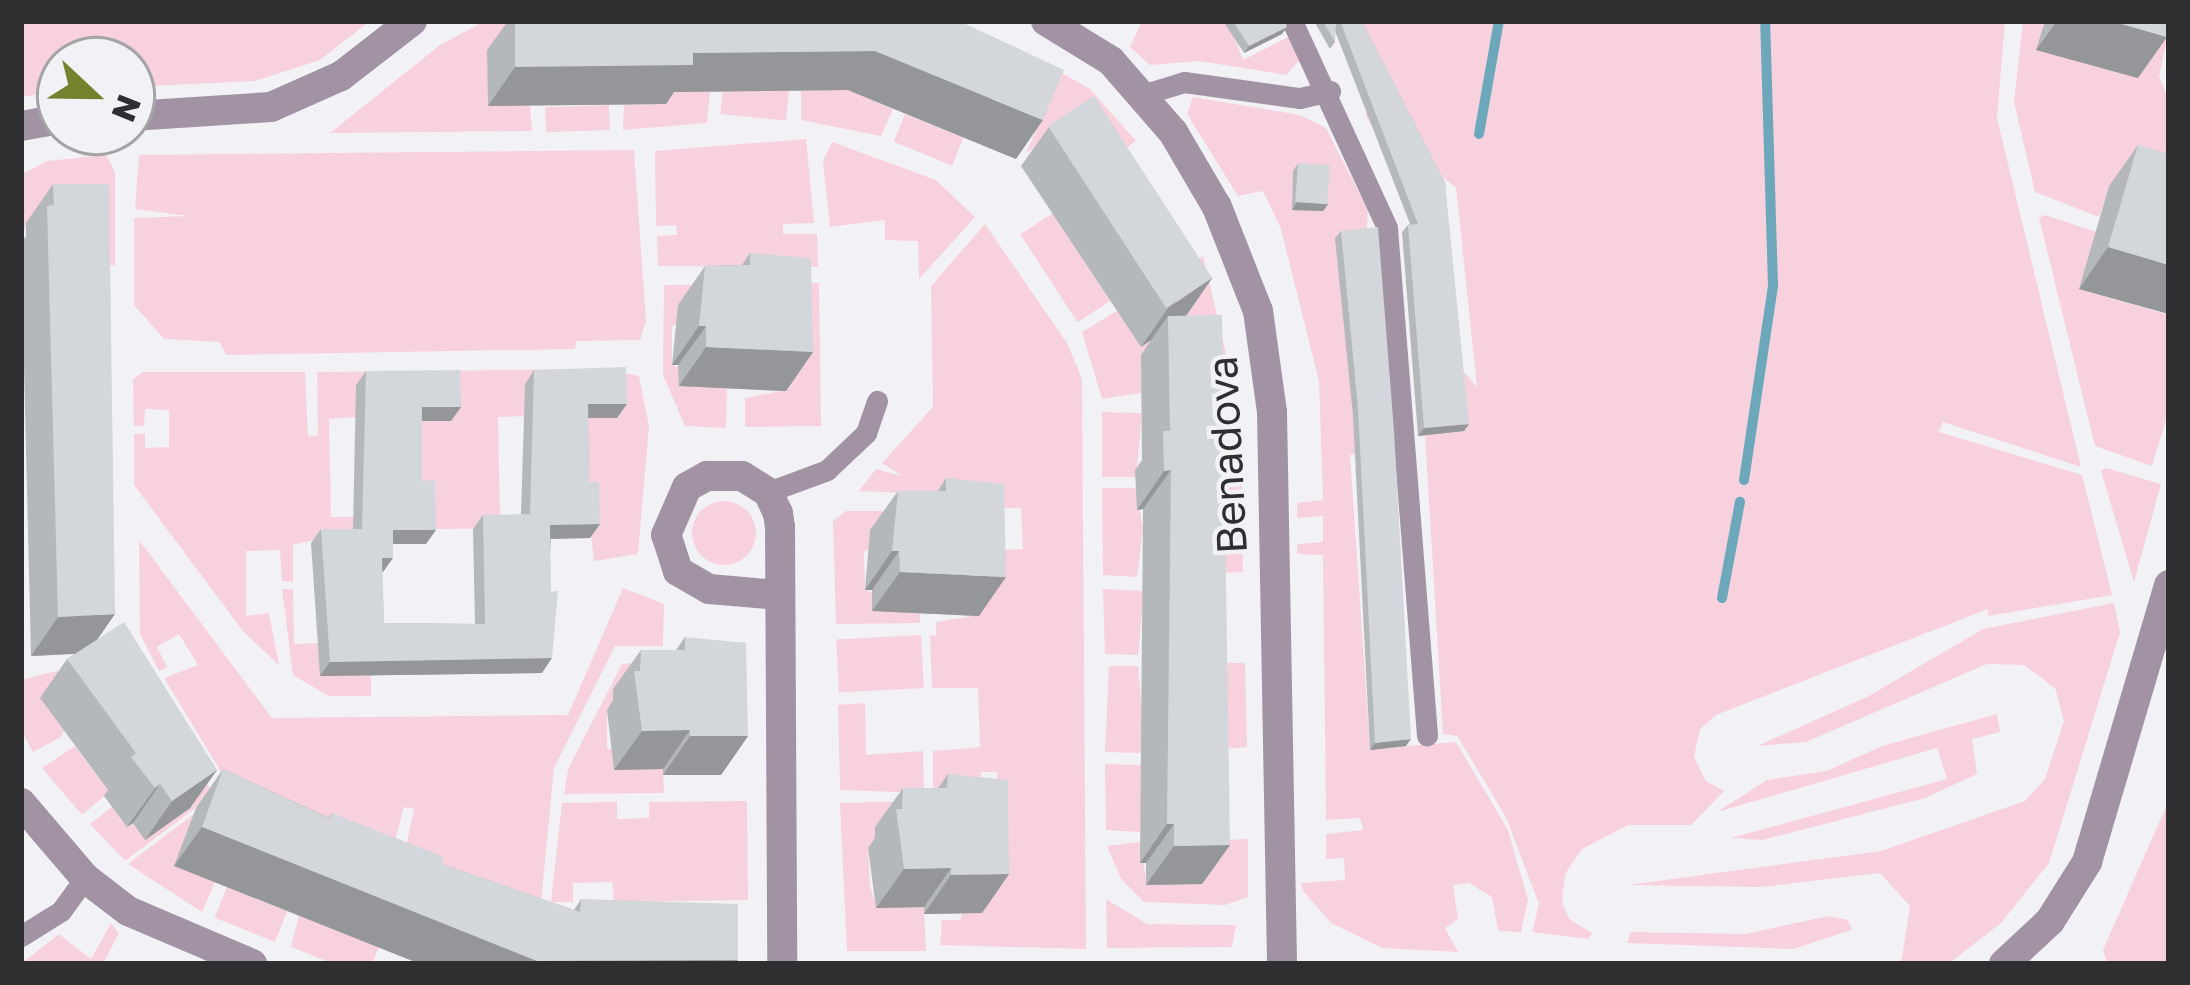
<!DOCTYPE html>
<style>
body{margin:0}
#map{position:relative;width:2190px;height:985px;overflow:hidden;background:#f2f2f6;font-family:"Golos Text",sans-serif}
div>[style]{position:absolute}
.green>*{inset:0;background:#f8d1de;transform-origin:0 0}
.round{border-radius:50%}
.stream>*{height:10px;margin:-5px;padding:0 5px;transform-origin:5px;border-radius:5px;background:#6da8ba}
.lane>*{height:21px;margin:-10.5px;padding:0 10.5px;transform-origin:10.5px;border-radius:10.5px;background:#a293a4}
.street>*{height:30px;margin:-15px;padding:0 15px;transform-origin:15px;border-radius:15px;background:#a293a4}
.wall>*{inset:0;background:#b5b8bb}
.shaded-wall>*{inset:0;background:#949699}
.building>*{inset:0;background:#d3d6da;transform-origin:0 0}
span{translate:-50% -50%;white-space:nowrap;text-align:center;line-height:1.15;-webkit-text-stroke:9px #f2f2f6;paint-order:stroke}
.street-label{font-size:42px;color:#2f2f31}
.frame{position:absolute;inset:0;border:24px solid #2f2f31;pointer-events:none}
.north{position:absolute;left:36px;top:36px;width:120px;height:120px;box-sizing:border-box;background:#f2f2f6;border:3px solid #a4a4a7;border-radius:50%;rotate:112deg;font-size:33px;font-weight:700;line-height:48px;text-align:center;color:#2f2f31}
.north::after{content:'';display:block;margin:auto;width:42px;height:54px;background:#76812e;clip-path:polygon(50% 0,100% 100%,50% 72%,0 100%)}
</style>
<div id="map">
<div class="green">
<div style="clip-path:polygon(21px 21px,370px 21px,320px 60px,255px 81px,132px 87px,132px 60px,60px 60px,60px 91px,21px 97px)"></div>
<div style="clip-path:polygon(485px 21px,531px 21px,488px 51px,488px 105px,530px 106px,532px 131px,330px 133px,440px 45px)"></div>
<div style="clip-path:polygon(1142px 21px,1228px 21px,1243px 60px,1288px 37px,1299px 60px,1287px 75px,1199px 61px,1150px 65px,1130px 47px)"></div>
<div style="clip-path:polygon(1356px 21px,2005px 21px,1997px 118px,2081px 467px,1943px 422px,1939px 432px,2082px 475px,2112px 595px,1988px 616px,1988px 609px,1716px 715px,1700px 729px,1694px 757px,1706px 781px,1724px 791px,1691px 825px,1628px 825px,1582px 849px,1565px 874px,1562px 902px,1569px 919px,1592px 933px,1589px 939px,1532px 932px,1539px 904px,1506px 817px,1457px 736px,1443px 734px,1425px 435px,1464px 431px,1463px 371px,1477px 387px,1456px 187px,1374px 130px,1365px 114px,1398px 99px)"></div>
<div style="clip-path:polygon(2023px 21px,2045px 21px,2037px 50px,2167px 39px,2159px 76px,2169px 100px,2169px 204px,2109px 186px,2099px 217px,2035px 192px,2014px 102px)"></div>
<div style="clip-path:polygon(844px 35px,852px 91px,893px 109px,881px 136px,801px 120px,801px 91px,844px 89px)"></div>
<div style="clip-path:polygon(1012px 45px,1090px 89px,1136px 141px,1116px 155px,1068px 126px,1026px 153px,1046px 108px)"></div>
<div style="left:789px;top:91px;width:30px;height:66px;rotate:96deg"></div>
<div style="clip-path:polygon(666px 92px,710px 92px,707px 123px,623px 130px,624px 105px,665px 104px)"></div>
<div style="clip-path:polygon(1193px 97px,1300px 115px,1326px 128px,1368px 210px,1354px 435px,1392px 451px,1350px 455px,1370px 749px,1456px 742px,1508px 830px,1528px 900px,1521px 932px,1498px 931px,1492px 897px,1469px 883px,1453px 885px,1458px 919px,1445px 928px,1458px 952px,1382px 948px,1331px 923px,1304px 892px,1301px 883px,1345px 880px,1344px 858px,1326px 859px,1326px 834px,1363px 830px,1360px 818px,1326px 820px,1323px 555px,1297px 554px,1297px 544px,1323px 542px,1323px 516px,1297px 518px,1297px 503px,1323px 500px,1319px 381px,1281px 229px,1263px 191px,1238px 196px,1187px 114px)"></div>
<div style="left:609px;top:105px;width:25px;height:64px;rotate:88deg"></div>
<div style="left:905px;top:114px;width:63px;height:30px;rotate:22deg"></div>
<div style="clip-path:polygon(806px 139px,814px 223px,783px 224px,783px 234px,817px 234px,818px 267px,658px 266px,657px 236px,677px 235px,676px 225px,656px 226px,655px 151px)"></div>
<div style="clip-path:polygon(832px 142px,936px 180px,975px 217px,919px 279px,918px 241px,885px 240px,885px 220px,830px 227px,823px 161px)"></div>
<div style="clip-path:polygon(634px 150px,646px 321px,640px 340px,576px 341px,575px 349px,226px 355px,220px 342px,164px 339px,134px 305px,134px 218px,189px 216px,135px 209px,139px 155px)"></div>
<div style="clip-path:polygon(106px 155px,115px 172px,115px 265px,82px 265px,26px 224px,21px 244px,21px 175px,47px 161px)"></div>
<div style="left:1053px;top:213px;width:105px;height:39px;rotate:57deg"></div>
<div style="clip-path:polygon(2045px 215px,2102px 234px,2079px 289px,2169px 315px,2169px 410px,2152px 466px,2095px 446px,2039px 218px)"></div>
<div style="clip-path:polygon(985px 224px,1067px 343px,1082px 379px,1086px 949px,940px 945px,942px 920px,960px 920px,996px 809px,997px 772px,981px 772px,981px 787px,933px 793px,933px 751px,980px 747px,978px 688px,932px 688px,930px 635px,936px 636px,936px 622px,979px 615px,1002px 550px,1023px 549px,1021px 508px,936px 509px,935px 494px,859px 491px,876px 469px,902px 476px,882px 463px,933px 407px,931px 286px)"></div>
<div style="clip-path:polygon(1203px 256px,1236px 396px,1219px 398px,1142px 355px,1141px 393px,1102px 399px,1082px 332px,1117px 311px,1142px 347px,1163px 282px)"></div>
<div style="clip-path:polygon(819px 283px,821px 426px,745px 427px,745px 398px,786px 390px,744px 284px)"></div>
<div style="clip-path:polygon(664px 285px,723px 285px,672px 327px,672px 365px,727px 385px,726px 428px,685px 426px,663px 375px)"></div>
<div style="clip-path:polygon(576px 369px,525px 416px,498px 417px,500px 516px,577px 528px,426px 529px,412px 495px,412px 421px,434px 371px)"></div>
<div style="clip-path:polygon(412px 371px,357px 417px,329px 419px,331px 517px,412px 517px,293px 545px,293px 582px,282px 581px,280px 550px,246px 551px,246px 616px,269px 613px,279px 665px,243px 631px,134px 485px,134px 434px,145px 434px,145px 448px,169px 447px,169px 410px,145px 409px,144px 426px,134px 426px,133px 379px,143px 372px,305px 372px,308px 437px,318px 435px,317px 372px)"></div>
<div style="clip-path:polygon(624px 373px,639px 376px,649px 426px,638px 554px,594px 561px,578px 418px)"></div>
<div style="clip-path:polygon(1102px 412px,1142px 413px,1136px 477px,1102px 477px)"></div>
<div style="clip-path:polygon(2106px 468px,2161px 484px,2134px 582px,2101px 471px)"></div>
<div style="clip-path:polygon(1242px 486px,1243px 572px,1221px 573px,1196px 487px)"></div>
<div style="clip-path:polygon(1102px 488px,1136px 488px,1143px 529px,1137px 577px,1103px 575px)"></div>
<div class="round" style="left:692px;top:501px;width:64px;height:64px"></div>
<div style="clip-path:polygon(846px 511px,919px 511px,864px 552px,865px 590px,920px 610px,920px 623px,836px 624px,833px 521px)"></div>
<div style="clip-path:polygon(139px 540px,272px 718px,568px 715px,623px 588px,664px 604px,663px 646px,615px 646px,554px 768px,541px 902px,405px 852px,414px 809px,404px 807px,393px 848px,223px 775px,164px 678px,198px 665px,179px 634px,157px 647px,167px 667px,159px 671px,140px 634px)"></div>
<div style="clip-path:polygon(282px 589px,293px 589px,294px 644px,320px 643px,371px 675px,371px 696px,329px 696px,293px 675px)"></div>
<div style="clip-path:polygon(1103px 589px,1144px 591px,1138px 655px,1105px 654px)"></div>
<div style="clip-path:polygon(2114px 603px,2120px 632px,2049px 863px,2001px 923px,1948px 964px,1901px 964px,1910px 906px,1880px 873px,1761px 887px,1628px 885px,1881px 851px,2025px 801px,2045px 779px,2064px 721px,2055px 688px,2024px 665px,1987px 664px,1806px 742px,1757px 746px,1867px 697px,1983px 629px)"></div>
<div style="left:921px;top:635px;width:53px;height:85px;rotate:87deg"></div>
<div style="clip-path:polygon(96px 661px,61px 737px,33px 752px,21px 730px,21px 680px)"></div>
<div style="clip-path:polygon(654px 662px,607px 710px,607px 748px,663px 769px,664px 793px,564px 794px,568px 769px,622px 664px)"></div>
<div style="clip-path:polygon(1199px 663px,1245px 663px,1247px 747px,1214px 750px)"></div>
<div style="clip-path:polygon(1109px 666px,1138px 666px,1145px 747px,1139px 753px,1105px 752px)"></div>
<div style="clip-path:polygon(865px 703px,866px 755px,923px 751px,924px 793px,840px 790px,838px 705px)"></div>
<div style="clip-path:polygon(1997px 714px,2000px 732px,1972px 739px,1977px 774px,1925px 798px,1762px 840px,1731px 838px,1947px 779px,1937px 748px,1717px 812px,1767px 780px,1827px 771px,1882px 746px)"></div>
<div style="clip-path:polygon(75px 746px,109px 792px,82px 815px,42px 768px)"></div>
<div style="clip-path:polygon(1105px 764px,1145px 765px,1140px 832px,1106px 830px)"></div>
<div style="clip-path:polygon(202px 779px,215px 793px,125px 861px,90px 824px,112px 807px,128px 826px)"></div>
<div style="clip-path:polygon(2169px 800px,2169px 964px,2108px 964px,2103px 950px)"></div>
<div style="clip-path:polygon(747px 801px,748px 900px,614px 902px,612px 882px,573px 883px,573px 902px,551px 902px,562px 803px,617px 802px,617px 819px,649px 818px,649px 802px)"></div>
<div style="clip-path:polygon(921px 801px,868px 849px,870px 887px,877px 908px,924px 907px,926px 951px,847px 951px,840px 803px)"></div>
<div style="clip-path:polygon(194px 814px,175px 865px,215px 882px,202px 912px,128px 864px)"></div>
<div style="clip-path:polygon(1248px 839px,1248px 897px,1225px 905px,1144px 902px,1121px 879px,1107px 846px,1140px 842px,1147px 885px,1202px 841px)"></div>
<div style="left:227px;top:887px;width:65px;height:33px;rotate:22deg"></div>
<div style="clip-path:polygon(1106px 899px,1147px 924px,1236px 925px,1232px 947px,1107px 948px)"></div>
<div style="clip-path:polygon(299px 915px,379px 947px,372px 964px,334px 964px,291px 947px)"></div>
<div style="clip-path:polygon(1828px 916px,1848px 920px,1852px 930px,1793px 949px,1627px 943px,1631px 932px,1746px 934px)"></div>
<div style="clip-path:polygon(111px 923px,119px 933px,103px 964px,21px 964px,59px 934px,91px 959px)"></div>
</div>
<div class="stream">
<div style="left:1479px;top:134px;width:115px;rotate:-80deg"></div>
<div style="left:1744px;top:480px;width:196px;rotate:-81.5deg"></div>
<div style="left:1773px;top:286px;width:265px;rotate:-91.7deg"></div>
<div style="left:1722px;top:598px;width:98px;rotate:-79.4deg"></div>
</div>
<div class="lane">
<div style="left:1292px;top:21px;width:228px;rotate:65.3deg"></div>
<div style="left:1387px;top:228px;width:509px;rotate:85.49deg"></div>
<div style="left:1145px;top:94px;width:41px;rotate:-17.1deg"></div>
<div style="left:1184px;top:82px;width:117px;rotate:7.9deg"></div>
<div style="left:1300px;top:98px;width:31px;rotate:-13deg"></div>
<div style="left:768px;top:492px;width:63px;rotate:-20.4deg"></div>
<div style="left:827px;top:470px;width:54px;rotate:-43.5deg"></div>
<div style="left:866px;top:433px;width:34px;rotate:-71deg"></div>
<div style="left:21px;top:936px;width:47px;rotate:-32deg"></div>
<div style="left:61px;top:911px;width:41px;rotate:-54deg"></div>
</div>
<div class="street">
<div style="left:1046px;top:21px;width:76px;rotate:31.6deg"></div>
<div style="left:1111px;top:61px;width:94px;rotate:48.9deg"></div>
<div style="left:1173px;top:132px;width:87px;rotate:59.6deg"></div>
<div style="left:1217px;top:207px;width:112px;rotate:68.5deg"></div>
<div style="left:1258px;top:311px;width:102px;rotate:82.1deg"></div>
<div style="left:1272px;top:412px;width:552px;rotate:88.96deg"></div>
<div style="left:132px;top:116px;width:139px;rotate:-3.7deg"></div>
<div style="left:271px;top:107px;width:77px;rotate:-23.9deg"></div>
<div style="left:341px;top:76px;width:90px;rotate:-37.8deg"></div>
<div style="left:21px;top:126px;width:40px;rotate:-10deg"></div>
<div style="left:779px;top:595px;width:70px;rotate:-175.1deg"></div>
<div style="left:709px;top:589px;width:36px;rotate:-150deg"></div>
<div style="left:678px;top:571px;width:38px;rotate:-108deg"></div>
<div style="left:666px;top:535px;width:52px;rotate:-66.4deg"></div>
<div style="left:687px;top:487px;width:23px;rotate:-29deg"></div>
<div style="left:707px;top:476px;width:35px"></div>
<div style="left:742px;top:476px;width:31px;rotate:32deg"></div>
<div style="left:768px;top:492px;width:23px;rotate:65deg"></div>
<div style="left:778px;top:513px;width:14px;rotate:82deg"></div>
<div style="left:780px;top:527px;width:437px;rotate:89.7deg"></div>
<div style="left:21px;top:803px;width:99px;rotate:49.5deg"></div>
<div style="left:85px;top:878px;width:54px;rotate:37.5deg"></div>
<div style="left:128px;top:911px;width:135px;rotate:23.1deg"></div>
<div style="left:2004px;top:964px;width:63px;rotate:-43.1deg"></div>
<div style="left:2050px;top:921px;width:70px;rotate:-57.9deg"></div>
<div style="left:2087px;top:862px;width:289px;rotate:-73.5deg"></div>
</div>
<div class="wall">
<div style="clip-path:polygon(508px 21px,959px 21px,1016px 159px,848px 90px,674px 92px,666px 104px,488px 106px,487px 50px)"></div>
<div style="clip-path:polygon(1223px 21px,1285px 21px,1282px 34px,1244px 53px)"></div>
<div style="clip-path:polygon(1314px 21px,1362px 21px,1445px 183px,1464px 431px,1418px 436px,1402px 232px,1408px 225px,1410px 224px,1335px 31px,1335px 42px,1330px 49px)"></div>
<div style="clip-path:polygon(2045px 21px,2169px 21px,2138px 78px,2036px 50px)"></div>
<div style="clip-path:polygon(1049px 127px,1186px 315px,1230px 845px,1202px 884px,1146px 885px,1146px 863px,1140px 863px,1143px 509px,1137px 510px,1135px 470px,1142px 460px,1141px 355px,1151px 340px,1141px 347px,1021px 166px)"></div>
<div style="clip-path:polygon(2138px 145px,2169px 314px,2079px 289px,2109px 186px)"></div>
<div style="clip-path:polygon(1298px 163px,1328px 204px,1323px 211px,1292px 210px,1293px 171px)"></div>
<div style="clip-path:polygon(53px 184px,98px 639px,217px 770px,190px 808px,145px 840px,133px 823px,127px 827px,104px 796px,108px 790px,40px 698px,67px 659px,75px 654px,31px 656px,21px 243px,26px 236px,26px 223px)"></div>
<div style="clip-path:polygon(1341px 231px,1406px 746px,1370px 750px,1353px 416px,1335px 238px)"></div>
<div style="clip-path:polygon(750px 253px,813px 352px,786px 391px,679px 386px,678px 365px,672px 365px,678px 305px,705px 266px,742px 265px)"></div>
<div style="clip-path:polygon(534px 370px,617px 418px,588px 418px,589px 482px,600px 524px,590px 538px,551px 539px,542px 673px,320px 676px,311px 543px,321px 529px,353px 529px,356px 385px,366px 371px,461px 407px,451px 421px,422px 421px,422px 481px,426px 544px,393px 544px,382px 572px,384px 623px,475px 624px,473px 529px,483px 515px,521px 515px,525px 384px)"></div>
<div style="clip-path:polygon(946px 478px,979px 616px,872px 611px,872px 590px,865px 590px,870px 530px,898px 491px,938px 491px)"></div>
<div style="clip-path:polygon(685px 637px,748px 736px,721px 775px,663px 775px,663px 769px,614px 770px,607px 710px,613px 700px,613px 689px,641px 650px,676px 650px)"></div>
<div style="clip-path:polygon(223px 769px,329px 818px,332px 813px,442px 864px,574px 910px,581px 899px,738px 960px,174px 866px,196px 808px)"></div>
<div style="clip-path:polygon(948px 774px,1009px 874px,982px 913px,924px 914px,924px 907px,876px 908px,868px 848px,875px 838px,875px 827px,903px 788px,938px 788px)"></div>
</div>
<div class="shaded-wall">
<div style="clip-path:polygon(2057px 21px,2111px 21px,2167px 37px,2138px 78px,2036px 50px)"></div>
<div style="clip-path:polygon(1287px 27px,1282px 34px,1244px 53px,1249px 46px)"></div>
<div style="clip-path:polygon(875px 51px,1043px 120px,1016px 159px,848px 90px,674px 92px,666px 104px,488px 106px,515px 67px,693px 53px)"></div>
<div style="clip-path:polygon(1297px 202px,1328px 204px,1323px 211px,1292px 210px)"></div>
<div style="clip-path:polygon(2108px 247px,2169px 265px,2169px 314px,2079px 289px)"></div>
<div style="clip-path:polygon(1213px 277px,1186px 316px,1168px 316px,1151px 340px,1141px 347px,1168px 308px)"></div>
<div style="clip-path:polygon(699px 326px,706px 326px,678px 365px,672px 365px)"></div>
<div style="clip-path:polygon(706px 347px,813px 352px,786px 391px,679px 386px)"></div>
<div style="clip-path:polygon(588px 404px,627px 404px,617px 418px,578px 418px)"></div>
<div style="clip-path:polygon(422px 407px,461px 407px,451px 421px,412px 421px)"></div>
<div style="clip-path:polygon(1469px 424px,1464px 431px,1418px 436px,1424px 428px)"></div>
<div style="clip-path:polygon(1171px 470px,1143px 509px,1137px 510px,1164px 471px)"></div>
<div style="clip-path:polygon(600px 524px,590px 538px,541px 539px,550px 525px)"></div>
<div style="clip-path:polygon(393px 530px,436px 530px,426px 544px,383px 544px)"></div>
<div style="clip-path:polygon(892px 551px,899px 551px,872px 590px,865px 590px)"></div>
<div style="clip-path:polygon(382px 558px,393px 558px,383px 572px,372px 572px)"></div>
<div style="clip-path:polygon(900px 572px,1006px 577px,979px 616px,872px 611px)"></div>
<div style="clip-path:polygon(115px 614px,88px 653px,31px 656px,58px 617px)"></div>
<div style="clip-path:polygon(552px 658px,542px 673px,320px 676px,330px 662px)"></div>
<div style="clip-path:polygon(690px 730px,663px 769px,614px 770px,642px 731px)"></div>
<div style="clip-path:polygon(690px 736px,748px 736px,721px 775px,663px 775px)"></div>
<div style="clip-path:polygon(1411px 739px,1406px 746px,1370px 750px,1375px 743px)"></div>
<div style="clip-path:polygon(217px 770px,190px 808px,145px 840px,172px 801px)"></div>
<div style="clip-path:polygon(160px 784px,133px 823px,127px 827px,155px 788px)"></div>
<div style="clip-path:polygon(1167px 824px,1174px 824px,1146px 863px,1140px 863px)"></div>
<div style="clip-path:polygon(202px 827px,738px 960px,735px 964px,420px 964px,174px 866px)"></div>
<div style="clip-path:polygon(1230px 845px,1202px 884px,1146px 885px,1174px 846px)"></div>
<div style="clip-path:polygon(951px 868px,924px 907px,876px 908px,904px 869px)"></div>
<div style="clip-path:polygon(1009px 874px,982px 913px,924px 914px,951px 875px)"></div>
</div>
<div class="building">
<div style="clip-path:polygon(515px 21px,959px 21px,1064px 70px,1043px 120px,875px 51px,693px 53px,693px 65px,515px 67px)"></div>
<div style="clip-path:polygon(1233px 21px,1285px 21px,1287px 27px,1249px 46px)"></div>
<div style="clip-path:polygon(1323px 21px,1336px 21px,1335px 42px)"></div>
<div style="clip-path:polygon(1340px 21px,1362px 21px,1445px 183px,1469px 424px,1424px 428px,1408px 225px,1418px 224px)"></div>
<div style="clip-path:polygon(2111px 21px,2169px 21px,2169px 30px,2167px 37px)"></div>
<div style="left:1094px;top:96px;width:217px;height:55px;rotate:57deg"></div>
<div style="clip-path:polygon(2138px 145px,2169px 154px,2169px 265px,2108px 247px)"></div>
<div style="left:1298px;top:163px;width:32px;height:39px;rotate:4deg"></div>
<div style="clip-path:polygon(53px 184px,109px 184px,115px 614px,58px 617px,47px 206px,54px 205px)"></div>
<div style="clip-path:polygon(1378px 227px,1394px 431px,1411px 739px,1375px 743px,1358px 408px,1341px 231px)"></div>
<div style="clip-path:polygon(750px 253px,811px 258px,813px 352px,706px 347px,706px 326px,699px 326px,705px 266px,750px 265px)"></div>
<div style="clip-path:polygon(1222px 315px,1230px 845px,1174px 846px,1174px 824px,1167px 824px,1171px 470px,1164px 471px,1163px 431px,1170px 431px,1168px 316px)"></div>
<div style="clip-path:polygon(626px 367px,627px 404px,588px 404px,589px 482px,599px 482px,600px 524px,550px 525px,551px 592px,558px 591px,552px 658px,330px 662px,321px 529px,362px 529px,366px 371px,460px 370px,461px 407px,422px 407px,422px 481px,435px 480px,436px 530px,393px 530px,393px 558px,382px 558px,384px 623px,485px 624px,483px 515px,530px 514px,534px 370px)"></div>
<div style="clip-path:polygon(946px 478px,1004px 484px,1006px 577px,900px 572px,899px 551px,892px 551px,898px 491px,946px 491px)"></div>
<div style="clip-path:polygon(124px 622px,217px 770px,172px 801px,160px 784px,155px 788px,131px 757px,136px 753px,67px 659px)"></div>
<div style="clip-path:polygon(685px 637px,746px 643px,748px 736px,690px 736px,690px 730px,642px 731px,634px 671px,640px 671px,641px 650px,685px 650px)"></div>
<div style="clip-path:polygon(223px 769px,330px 819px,332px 813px,444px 857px,442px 864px,580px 912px,581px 899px,738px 904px,738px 960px,537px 961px,202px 827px)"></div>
<div style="clip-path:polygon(948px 774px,1008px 780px,1009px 874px,951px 875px,951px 868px,904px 869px,896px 809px,902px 809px,903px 788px,947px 788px)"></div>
</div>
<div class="street-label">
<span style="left:1226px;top:455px;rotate:-93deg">Benadova</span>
</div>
<div class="frame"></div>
<div class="north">N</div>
</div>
